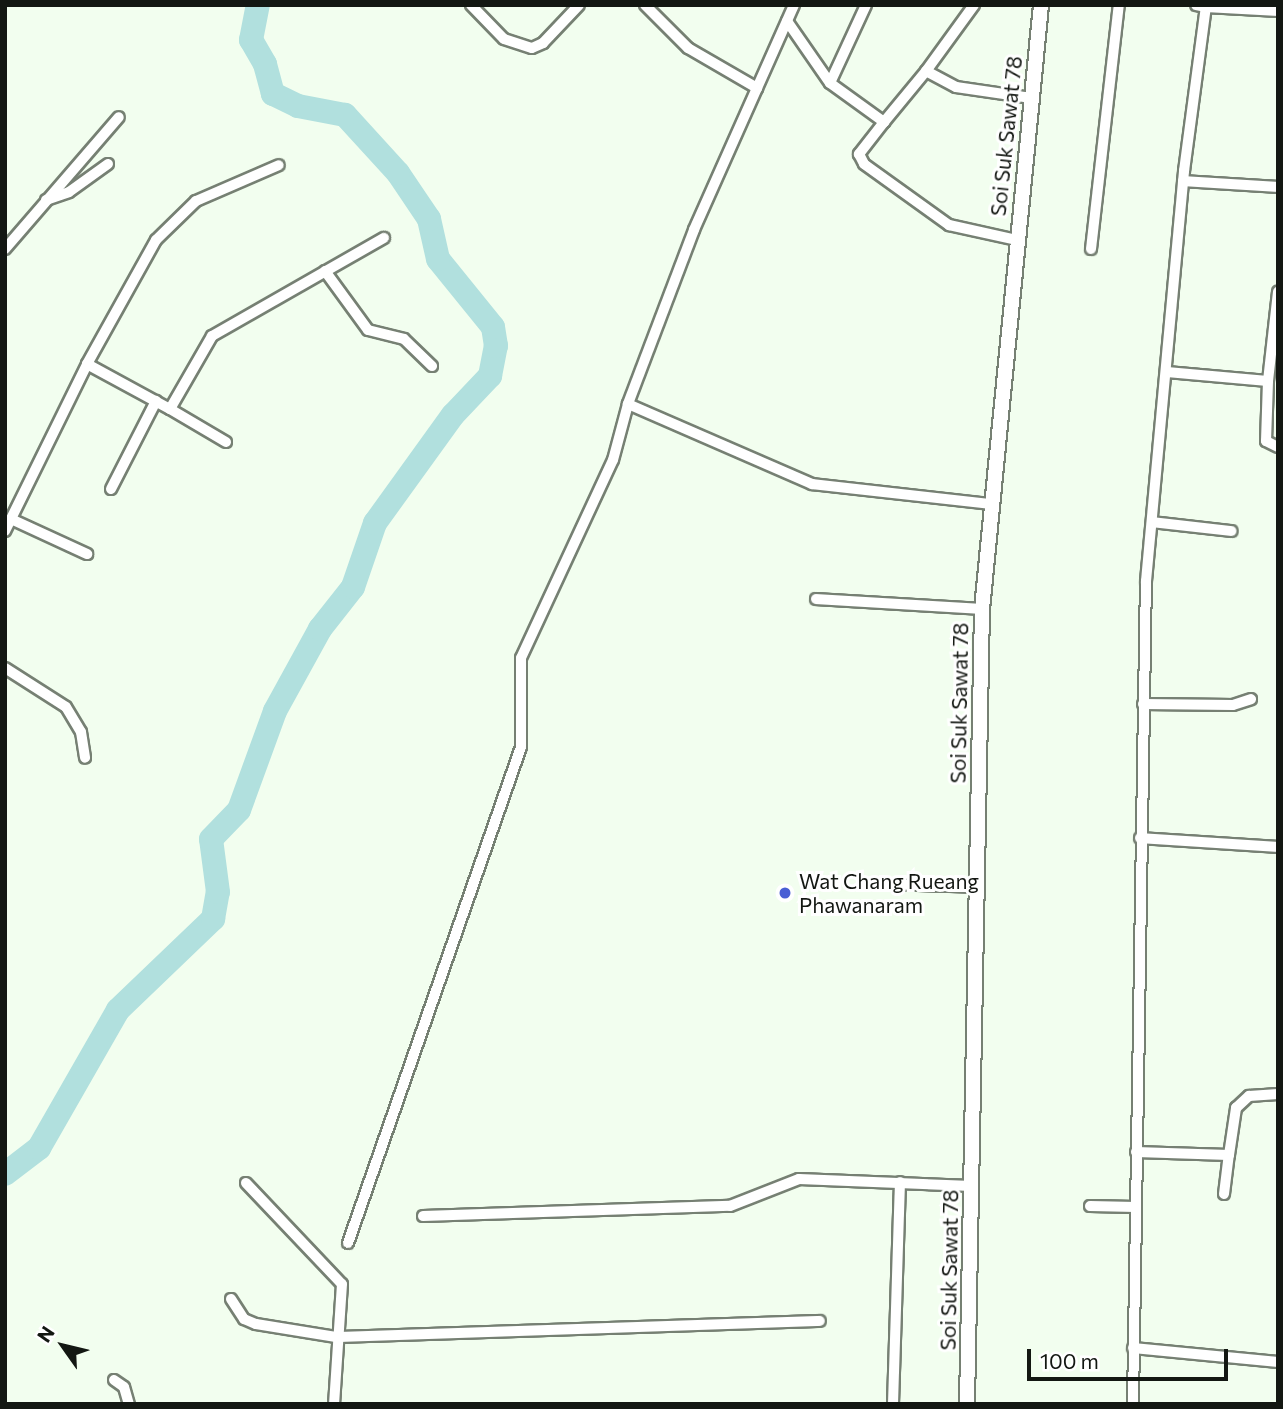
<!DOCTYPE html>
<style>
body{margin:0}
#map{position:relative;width:1283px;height:1409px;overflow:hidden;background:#f2feef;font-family:Commissioner,sans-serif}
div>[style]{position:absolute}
.river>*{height:24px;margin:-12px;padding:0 12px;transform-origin:12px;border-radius:12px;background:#b1e0de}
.roads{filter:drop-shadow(2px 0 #768073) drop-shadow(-2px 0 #768073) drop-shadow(0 2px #768073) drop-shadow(0 -2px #768073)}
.minor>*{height:10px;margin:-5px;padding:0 5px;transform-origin:5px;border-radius:5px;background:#fff}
.tertiary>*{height:14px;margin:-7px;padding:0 7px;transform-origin:7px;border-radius:7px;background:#fff}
.dots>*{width:19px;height:19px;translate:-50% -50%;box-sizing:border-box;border:4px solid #fff;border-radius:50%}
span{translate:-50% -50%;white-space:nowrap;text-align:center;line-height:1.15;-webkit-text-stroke:6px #fff;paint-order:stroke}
.street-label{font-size:21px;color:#131712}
.poi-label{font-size:21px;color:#131712}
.left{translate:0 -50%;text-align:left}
.frame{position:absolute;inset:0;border:7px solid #131712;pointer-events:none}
.north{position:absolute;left:28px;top:1311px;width:70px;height:70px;-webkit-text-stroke:5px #fff;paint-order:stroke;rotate:304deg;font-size:19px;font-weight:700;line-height:28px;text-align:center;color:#131712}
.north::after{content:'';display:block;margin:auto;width:24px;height:32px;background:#131712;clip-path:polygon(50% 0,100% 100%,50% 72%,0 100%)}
.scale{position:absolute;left:1027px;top:1349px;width:201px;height:32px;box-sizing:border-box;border:4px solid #131712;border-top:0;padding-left:9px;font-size:21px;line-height:24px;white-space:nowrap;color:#131712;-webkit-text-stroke:5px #fff;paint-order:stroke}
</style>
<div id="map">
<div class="river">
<div style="left:5px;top:1174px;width:43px;rotate:-37.4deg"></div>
<div style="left:39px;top:1148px;width:159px;rotate:-60.2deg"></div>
<div style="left:118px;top:1010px;width:132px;rotate:-43.8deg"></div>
<div style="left:213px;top:919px;width:27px;rotate:-80deg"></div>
<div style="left:218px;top:892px;width:53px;rotate:-97.5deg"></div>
<div style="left:211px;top:839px;width:40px;rotate:-46deg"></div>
<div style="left:239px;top:810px;width:105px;rotate:-70deg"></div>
<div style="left:275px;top:711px;width:94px;rotate:-61.2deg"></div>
<div style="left:320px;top:629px;width:53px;rotate:-51.8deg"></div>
<div style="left:353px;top:587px;width:68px;rotate:-71deg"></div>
<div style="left:375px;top:523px;width:133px;rotate:-54.2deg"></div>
<div style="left:453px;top:415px;width:54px;rotate:-46.5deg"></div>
<div style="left:490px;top:376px;width:31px;rotate:-79deg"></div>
<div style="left:496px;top:346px;width:19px;rotate:-99deg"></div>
<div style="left:493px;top:327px;width:87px;rotate:-129deg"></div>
<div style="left:438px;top:259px;width:41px;rotate:-102.7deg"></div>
<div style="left:429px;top:219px;width:55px;rotate:-124deg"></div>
<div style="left:398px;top:173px;width:79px;rotate:-132.4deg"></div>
<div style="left:345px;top:115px;width:48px;rotate:-169.2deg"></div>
<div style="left:298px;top:106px;width:28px;rotate:-154deg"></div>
<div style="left:273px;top:94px;width:31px;rotate:-105deg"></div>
<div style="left:265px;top:64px;width:28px;rotate:-120deg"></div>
<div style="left:251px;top:40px;width:36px;rotate:-79deg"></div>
</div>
<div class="roads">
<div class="minor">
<div style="left:471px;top:5px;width:47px;rotate:45.9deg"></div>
<div style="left:504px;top:39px;width:29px;rotate:18deg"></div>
<div style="left:532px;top:48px;width:12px;rotate:-24deg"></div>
<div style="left:543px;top:43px;width:52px;rotate:-46.5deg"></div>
<div style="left:645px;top:5px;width:61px;rotate:45deg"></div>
<div style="left:688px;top:48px;width:80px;rotate:30.1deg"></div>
<div style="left:794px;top:5px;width:246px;rotate:114deg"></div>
<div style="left:694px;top:230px;width:186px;rotate:110.8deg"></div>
<div style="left:628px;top:404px;width:201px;rotate:23.5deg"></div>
<div style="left:812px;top:484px;width:178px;rotate:6.4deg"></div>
<div style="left:974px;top:5px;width:82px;rotate:126deg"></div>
<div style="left:926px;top:71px;width:34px;rotate:28deg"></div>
<div style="left:956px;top:87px;width:76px;rotate:8.3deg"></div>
<div style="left:1206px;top:7px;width:72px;rotate:3.2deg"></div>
<div style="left:787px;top:21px;width:75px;rotate:55.3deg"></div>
<div style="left:830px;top:83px;width:67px;rotate:35.8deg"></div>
<div style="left:884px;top:122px;width:66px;rotate:-50.5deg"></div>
<div style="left:830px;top:83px;width:86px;rotate:-65.2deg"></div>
<div style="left:884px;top:122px;width:41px;rotate:128deg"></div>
<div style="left:859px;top:154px;width:11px;rotate:63deg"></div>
<div style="left:864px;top:164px;width:105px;rotate:35.7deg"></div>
<div style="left:949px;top:225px;width:70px;rotate:12.4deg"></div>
<div style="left:1183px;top:181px;width:95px;rotate:3.6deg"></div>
<div style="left:46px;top:200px;width:24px;rotate:-19deg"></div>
<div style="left:69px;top:192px;width:48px;rotate:-35.7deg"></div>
<div style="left:5px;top:249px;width:174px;rotate:-49.2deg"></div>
<div style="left:1091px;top:249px;width:246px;rotate:-83.5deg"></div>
<div style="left:325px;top:271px;width:73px;rotate:53.9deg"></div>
<div style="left:368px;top:330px;width:37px;rotate:14deg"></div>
<div style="left:404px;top:339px;width:39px;rotate:44deg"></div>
<div style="left:87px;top:364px;width:94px;rotate:28.5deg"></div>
<div style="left:170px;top:409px;width:84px;rotate:-60.1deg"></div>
<div style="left:212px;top:336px;width:198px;rotate:-29.7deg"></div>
<div style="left:1167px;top:372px;width:101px;rotate:5.1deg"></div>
<div style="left:1268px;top:381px;width:90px;rotate:-83.6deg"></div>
<div style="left:1268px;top:381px;width:60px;rotate:91.9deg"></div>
<div style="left:1266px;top:441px;width:13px;rotate:27deg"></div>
<div style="left:170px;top:409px;width:65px;rotate:30.5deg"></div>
<div style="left:111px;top:489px;width:99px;rotate:-62.9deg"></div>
<div style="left:11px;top:519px;width:84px;rotate:24.7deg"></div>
<div style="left:1152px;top:522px;width:80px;rotate:6.5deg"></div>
<div style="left:5px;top:531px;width:186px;rotate:-63.8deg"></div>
<div style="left:87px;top:364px;width:142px;rotate:-60.9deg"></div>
<div style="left:156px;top:240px;width:56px;rotate:-44.3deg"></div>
<div style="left:196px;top:201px;width:90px;rotate:-23.4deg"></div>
<div style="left:816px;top:599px;width:166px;rotate:3.4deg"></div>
<div style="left:5px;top:668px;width:72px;rotate:32.6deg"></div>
<div style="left:66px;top:707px;width:29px;rotate:59deg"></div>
<div style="left:81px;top:732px;width:26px;rotate:81deg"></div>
<div style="left:1143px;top:704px;width:90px;rotate:0.6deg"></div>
<div style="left:1233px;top:705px;width:19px;rotate:-18deg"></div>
<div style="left:1140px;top:838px;width:138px;rotate:3.7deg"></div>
<div style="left:883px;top:884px;width:94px;rotate:1.8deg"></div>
<div style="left:1136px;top:1152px;width:93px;rotate:1.8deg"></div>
<div style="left:1229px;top:1155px;width:48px;rotate:-81.5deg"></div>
<div style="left:1236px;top:1108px;width:18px;rotate:-43deg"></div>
<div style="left:1249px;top:1096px;width:29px;rotate:-4deg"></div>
<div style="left:246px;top:1183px;width:139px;rotate:46.5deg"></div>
<div style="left:342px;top:1284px;width:120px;rotate:93.8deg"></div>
<div style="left:1224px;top:1194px;width:39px;rotate:-83deg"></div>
<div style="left:1090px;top:1206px;width:46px;rotate:1.2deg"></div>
<div style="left:423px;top:1216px;width:307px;rotate:-1.9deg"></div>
<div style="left:730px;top:1206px;width:74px;rotate:-21.4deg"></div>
<div style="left:799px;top:1179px;width:173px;rotate:2.3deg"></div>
<div style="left:348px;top:1243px;width:525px;rotate:-70.77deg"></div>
<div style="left:521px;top:747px;width:89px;rotate:-90deg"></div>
<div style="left:521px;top:658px;width:218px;rotate:-65.1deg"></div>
<div style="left:613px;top:460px;width:58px;rotate:-75deg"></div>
<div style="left:231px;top:1299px;width:24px;rotate:57deg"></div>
<div style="left:244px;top:1319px;width:13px;rotate:23deg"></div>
<div style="left:256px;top:1324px;width:81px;rotate:9.2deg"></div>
<div style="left:336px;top:1337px;width:484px;rotate:-1.9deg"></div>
<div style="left:1133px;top:1348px;width:146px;rotate:5.5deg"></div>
<div style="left:114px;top:1380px;width:12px;rotate:35deg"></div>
<div style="left:124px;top:1387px;width:18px;rotate:74deg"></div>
<div style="left:893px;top:1404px;width:222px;rotate:-88.2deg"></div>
<div style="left:1133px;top:1404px;width:823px;rotate:-89.1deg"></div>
<div style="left:1146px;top:581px;width:412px;rotate:-84.7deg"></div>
<div style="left:1184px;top:171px;width:165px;rotate:-82.4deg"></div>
<div style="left:1206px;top:7px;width:10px;rotate:-169deg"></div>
</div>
<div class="tertiary">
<div style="left:967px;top:1404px;width:795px;rotate:-88.92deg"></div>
<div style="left:982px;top:609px;width:607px;rotate:-84.42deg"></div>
</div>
</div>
<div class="dots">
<div style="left:785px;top:893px;background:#495fd4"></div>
</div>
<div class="street-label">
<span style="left:1006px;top:136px;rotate:-84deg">Soi Suk Sawat 78</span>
<span style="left:959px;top:703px;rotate:-89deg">Soi Suk Sawat 78</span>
<span style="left:949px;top:1270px;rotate:-89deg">Soi Suk Sawat 78</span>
</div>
<div class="poi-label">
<span class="left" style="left:799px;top:893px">Wat Chang Rueang<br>Phawanaram</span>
</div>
<div class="frame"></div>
<div class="north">N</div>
<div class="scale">100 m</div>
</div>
